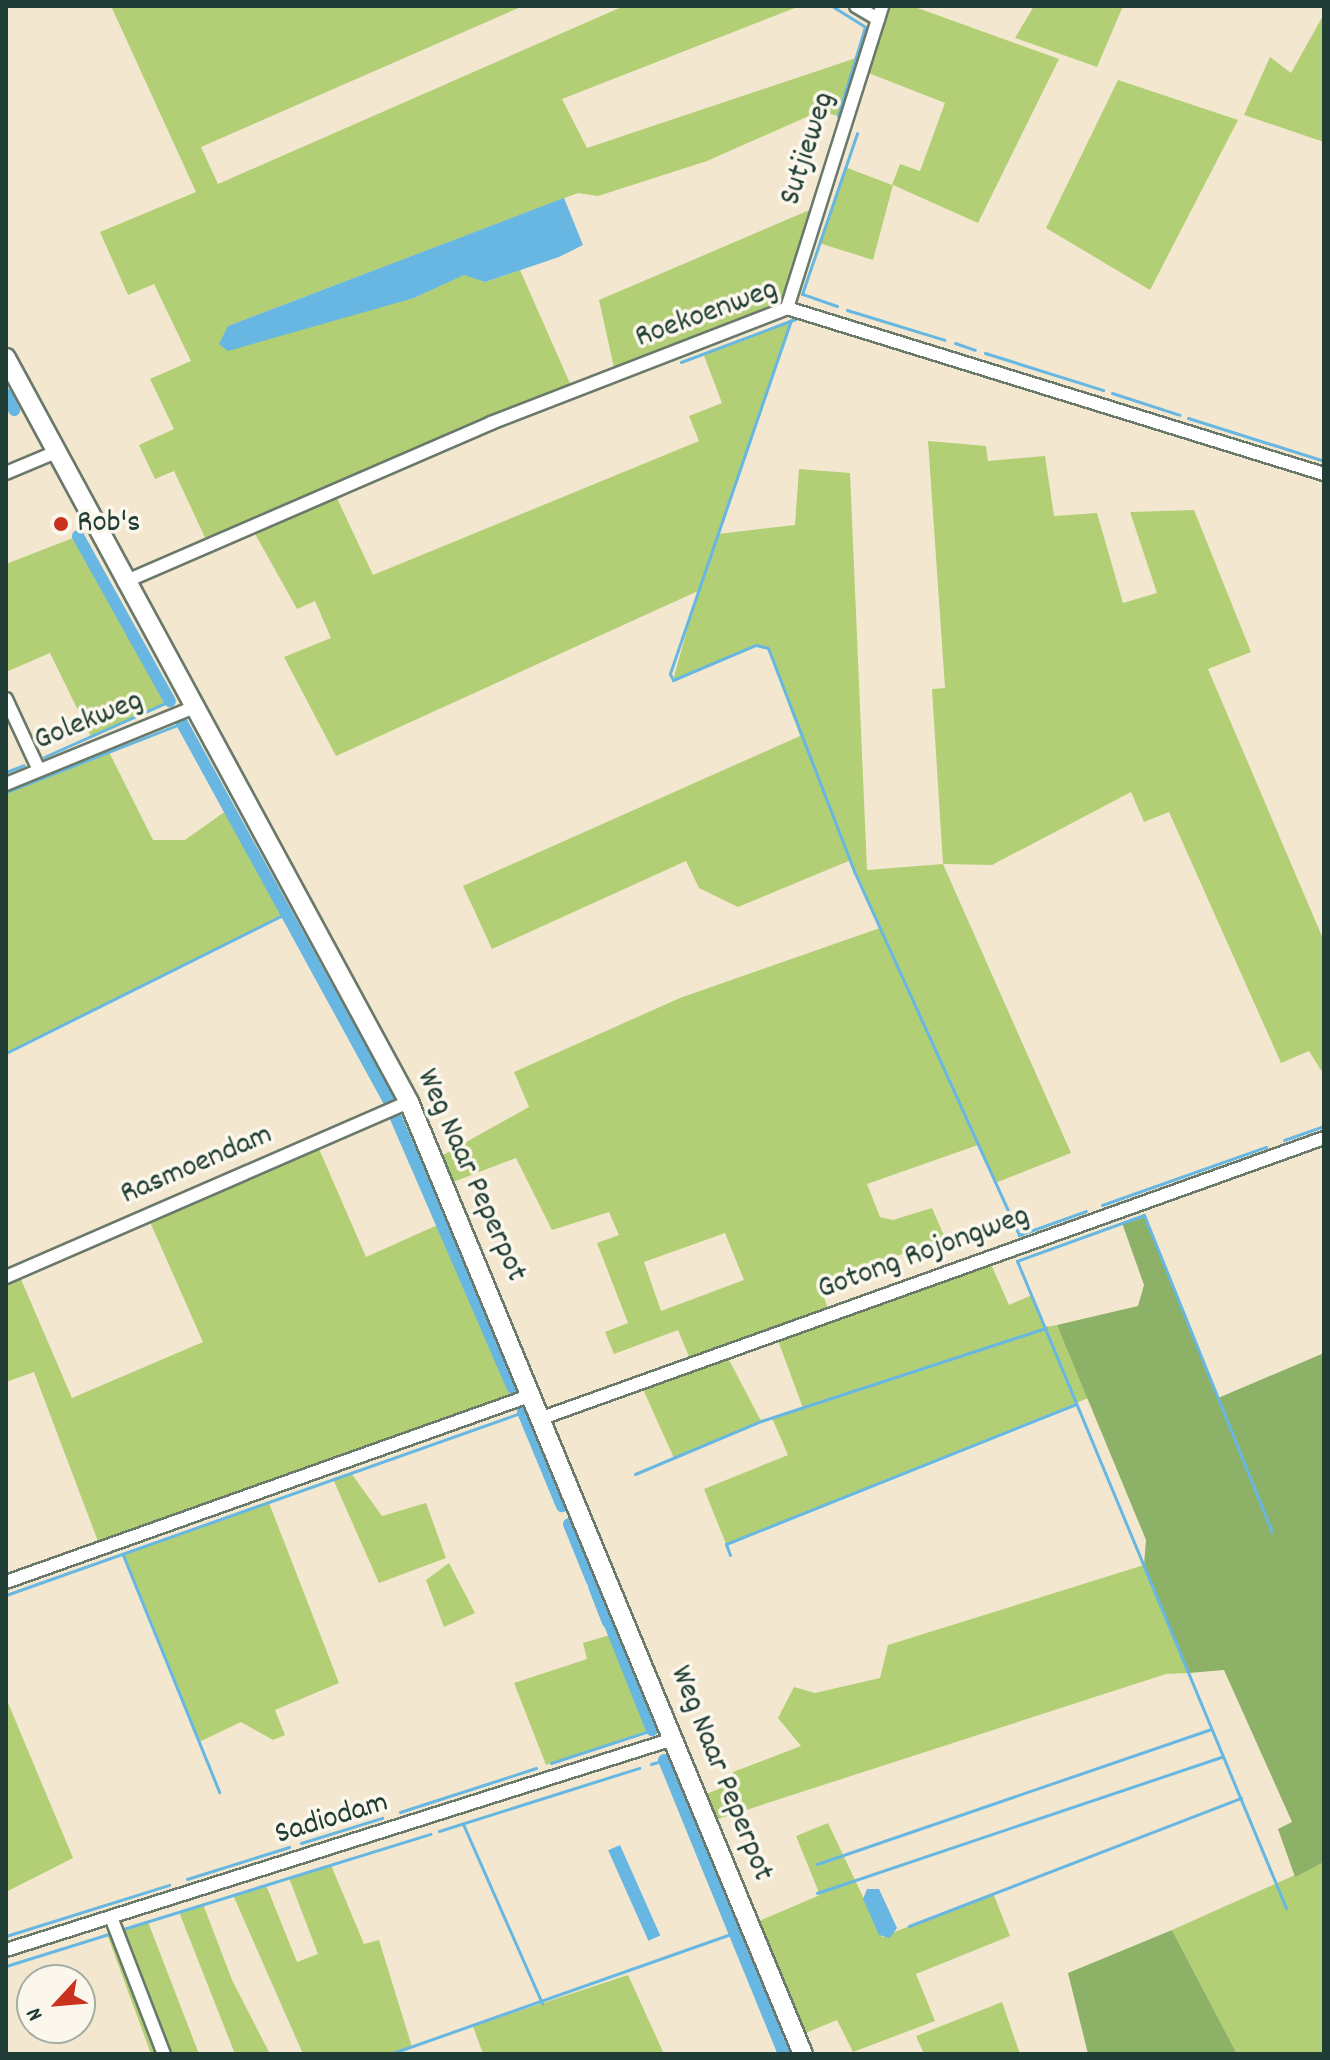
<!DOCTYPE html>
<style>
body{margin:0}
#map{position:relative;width:1330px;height:2060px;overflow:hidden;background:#f3e8cf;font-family:Dekko,sans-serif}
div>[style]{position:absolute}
.green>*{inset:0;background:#b2cf76}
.forest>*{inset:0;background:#8db267}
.water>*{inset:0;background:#67b7e2;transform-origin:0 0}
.stream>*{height:3px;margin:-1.5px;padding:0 1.5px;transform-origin:1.5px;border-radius:1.5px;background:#67b7e2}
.canal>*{height:12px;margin:-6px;padding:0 6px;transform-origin:6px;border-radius:6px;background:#67b7e2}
.roads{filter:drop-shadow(2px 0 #69796a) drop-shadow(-2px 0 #69796a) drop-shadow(0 2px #69796a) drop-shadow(0 -2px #69796a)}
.street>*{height:12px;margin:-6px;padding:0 6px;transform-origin:6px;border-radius:6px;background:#fff}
.secondary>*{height:18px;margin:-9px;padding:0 9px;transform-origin:9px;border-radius:9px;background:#fff}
.dots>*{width:22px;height:22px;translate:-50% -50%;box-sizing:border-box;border:4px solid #fbf7ec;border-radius:50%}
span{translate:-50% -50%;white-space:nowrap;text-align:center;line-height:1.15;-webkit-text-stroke:7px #fbf7ec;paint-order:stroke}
.street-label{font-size:32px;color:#1f3d34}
.poi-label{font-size:32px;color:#1f3d34}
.left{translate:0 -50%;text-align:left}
.frame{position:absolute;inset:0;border:8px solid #1f3d34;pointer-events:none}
.north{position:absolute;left:16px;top:1964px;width:80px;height:80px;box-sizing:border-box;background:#fbf7ec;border:2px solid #a3ada2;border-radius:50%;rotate:244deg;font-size:22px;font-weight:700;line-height:32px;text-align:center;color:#1f3d34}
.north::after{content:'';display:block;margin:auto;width:28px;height:36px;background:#c8321e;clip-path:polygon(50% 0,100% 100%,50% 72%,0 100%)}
</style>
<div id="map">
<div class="green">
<div style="clip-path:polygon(111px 6px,523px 6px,201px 147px,218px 184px,624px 6px,800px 6px,562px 99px,587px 148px,856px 58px,838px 116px,820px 111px,707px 161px,598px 196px,578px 193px,228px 326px,337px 316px,414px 298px,464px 274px,485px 282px,520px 270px,572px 388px,207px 542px,174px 471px,155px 479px,139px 445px,174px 429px,150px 379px,191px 361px,154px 284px,128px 295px,100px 232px,196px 192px)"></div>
<div style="clip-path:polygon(887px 6px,912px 6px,1059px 59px,978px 223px,893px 185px,873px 260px,819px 243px,845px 167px,892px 185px,900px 164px,920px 171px,945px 103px,866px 72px)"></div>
<div style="clip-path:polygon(1034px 6px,1123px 6px,1097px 67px,1015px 38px)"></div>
<div style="clip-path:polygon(1324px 14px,1324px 142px,1244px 115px,1270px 57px,1291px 73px)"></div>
<div style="clip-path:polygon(1118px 80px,1238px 120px,1150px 290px,1046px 228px)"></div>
<div style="clip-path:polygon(812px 209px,784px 304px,615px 372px,599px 300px)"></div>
<div style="clip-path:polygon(evenodd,791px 320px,718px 534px,795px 525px,799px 469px,850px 473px,867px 870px,943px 864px,932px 689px,945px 688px,928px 441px,986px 446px,988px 461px,1045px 456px,1054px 516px,1097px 513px,1123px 603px,1157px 593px,1130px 512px,1194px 510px,1251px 652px,1208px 669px,1324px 941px,1324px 1075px,1309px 1051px,1281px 1063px,1169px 812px,1144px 822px,1131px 792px,992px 865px,943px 864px,1071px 1153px,995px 1183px,978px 1145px,867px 1184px,880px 1217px,893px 1220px,932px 1208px,945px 1238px,820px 1285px,829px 1312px,690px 1359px,678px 1330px,614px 1354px,605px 1332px,628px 1323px,597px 1243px,619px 1235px,609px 1212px,552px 1230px,516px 1158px,453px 1182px,443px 1155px,529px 1107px,514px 1072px,680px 998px,880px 928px,851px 860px,738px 907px,699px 888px,686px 861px,492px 949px,463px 886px,800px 736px,768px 648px,756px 645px,673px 680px,698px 591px,336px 756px,284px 657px,331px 638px,315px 601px,297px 609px,254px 532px,336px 496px,373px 575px,699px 441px,689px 416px,722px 403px,703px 353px,791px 320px,725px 1233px,744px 1280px,661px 1311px,644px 1262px,725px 1233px)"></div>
<div style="clip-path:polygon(78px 536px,170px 701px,91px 737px,50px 653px,6px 672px,6px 564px)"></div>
<div style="clip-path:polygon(108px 750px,153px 840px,185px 840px,230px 808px,289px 912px,6px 1053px,6px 792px)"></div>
<div style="clip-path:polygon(319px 1149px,366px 1257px,442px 1223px,516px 1395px,99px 1544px,34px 1372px,6px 1382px,6px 1283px,20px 1277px,72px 1398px,203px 1342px,150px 1222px)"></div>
<div style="clip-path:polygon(990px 1262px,1009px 1305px,1032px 1295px,1046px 1327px,1057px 1325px,1091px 1397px,726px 1544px,704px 1489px,788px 1455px,772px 1418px,803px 1408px,777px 1338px)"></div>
<div style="clip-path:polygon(727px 1356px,761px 1421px,674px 1458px,641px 1385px)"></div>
<div style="clip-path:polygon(351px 1473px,382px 1516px,426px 1503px,446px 1558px,379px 1583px,333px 1479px)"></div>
<div style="clip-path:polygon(269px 1503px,339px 1683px,275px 1710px,285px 1735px,273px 1740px,241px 1722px,199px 1742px,122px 1554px)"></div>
<div style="clip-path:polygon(449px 1563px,475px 1613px,444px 1627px,426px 1580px)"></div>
<div style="clip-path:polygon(1144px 1565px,1189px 1673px,1166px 1674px,715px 1820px,704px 1795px,731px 1784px,733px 1772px,801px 1746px,778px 1718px,794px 1687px,815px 1693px,880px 1678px,888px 1645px)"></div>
<div style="clip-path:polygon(613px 1634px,650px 1730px,546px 1765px,514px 1683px,587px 1659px,583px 1643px)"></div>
<div style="clip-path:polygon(6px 1698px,73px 1858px,6px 1892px)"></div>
<div style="clip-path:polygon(828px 1823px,882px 1937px,993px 1893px,1010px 1936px,916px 1974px,935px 2021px,853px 2052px,837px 2020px,803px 2034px,757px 1922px,820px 1895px,796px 1836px)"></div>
<div style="clip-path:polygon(1324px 1862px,1324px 2054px,1237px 2054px,1172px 1930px)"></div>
<div style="clip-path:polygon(331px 1865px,364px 1944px,379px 1940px,412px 2047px,390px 2054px,303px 2054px,233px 1895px,266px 1885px,297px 1962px,318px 1954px,289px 1878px)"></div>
<div style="clip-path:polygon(203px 1904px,232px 1980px,270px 2054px,235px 2054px,179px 1912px)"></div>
<div style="clip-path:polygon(148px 1922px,199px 2054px,151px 2054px,107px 1934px)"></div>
<div style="clip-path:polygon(628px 1975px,664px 2054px,483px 2054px,473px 2026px)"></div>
<div style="clip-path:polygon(1002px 2002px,1020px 2054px,924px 2054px,916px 2036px)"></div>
</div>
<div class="forest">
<div style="clip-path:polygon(1144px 1215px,1218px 1398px,1324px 1353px,1324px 1862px,1295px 1877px,1278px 1829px,1292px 1822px,1224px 1670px,1189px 1673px,1144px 1565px,1146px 1540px,1057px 1325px,1138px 1306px,1144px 1285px,1122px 1223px)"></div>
<div style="clip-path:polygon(1172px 1930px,1237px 2054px,1088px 2054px,1068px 1973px)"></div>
</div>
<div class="water">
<div style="clip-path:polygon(564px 198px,583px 245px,559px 257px,485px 282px,464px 275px,414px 298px,228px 351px,219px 344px,228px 326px)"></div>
<div style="left:620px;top:1845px;width:99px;height:13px;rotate:66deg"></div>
<div style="clip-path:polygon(867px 1889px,879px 1889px,897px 1928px,890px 1938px,879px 1935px,863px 1899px)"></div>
</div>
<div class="stream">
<div style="left:832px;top:6px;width:39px;rotate:32deg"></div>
<div style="left:865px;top:27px;width:93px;rotate:106.9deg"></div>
<div style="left:837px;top:306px;width:37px;rotate:-161deg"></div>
<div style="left:802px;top:294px;width:170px;rotate:-71.1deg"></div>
<div style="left:847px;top:310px;width:102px;rotate:17deg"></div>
<div style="left:791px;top:320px;width:374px;rotate:108.9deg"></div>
<div style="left:670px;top:674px;width:7px;rotate:63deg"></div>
<div style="left:673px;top:680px;width:90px;rotate:-22.9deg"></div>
<div style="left:756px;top:645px;width:12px;rotate:14deg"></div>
<div style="left:768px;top:648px;width:239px;rotate:68.9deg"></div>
<div style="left:854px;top:871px;width:400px;rotate:65.6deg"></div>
<div style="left:1019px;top:1235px;width:71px;rotate:-19.7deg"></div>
<div style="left:955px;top:343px;width:21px;rotate:19deg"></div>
<div style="left:985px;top:353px;width:124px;rotate:17.4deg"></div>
<div style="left:681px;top:362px;width:125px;rotate:-20.6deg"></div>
<div style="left:1112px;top:393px;width:71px;rotate:17.9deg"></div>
<div style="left:1188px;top:418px;width:143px;rotate:17.5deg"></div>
<div style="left:44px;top:757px;width:138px;rotate:-24deg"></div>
<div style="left:6px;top:772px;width:19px;rotate:-21deg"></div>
<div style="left:6px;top:792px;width:189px;rotate:-21.4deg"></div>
<div style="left:6px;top:1053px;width:316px;rotate:-26.5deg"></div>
<div style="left:1284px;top:1140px;width:42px;rotate:-19.3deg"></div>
<div style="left:1102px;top:1205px;width:174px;rotate:-19.5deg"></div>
<div style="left:635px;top:1474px;width:137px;rotate:-22.8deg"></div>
<div style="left:761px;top:1421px;width:300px;rotate:-18.1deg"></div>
<div style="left:1272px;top:1532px;width:342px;rotate:-112deg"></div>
<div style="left:1144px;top:1215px;width:135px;rotate:160.1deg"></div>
<div style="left:1017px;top:1261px;width:701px;rotate:67.42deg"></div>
<div style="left:123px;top:1555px;width:256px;rotate:67.9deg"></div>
<div style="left:730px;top:1555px;width:12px;rotate:-110deg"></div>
<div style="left:726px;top:1544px;width:377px;rotate:-21.8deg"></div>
<div style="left:6px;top:1595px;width:548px;rotate:-19.49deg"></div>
<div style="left:551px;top:1763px;width:106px;rotate:-18.1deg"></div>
<div style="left:651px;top:1764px;width:14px;rotate:-17deg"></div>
<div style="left:400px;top:1812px;width:143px;rotate:-17.9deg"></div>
<div style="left:463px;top:1824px;width:196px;rotate:66.2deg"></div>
<div style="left:439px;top:1831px;width:210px;rotate:-17.5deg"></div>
<div style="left:301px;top:1843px;width:85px;rotate:-17.2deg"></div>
<div style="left:817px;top:1864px;width:416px;rotate:-18.9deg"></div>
<div style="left:187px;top:1879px;width:107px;rotate:-17.4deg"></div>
<div style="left:817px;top:1893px;width:428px;rotate:-18.6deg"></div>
<div style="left:909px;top:1926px;width:356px;rotate:-21.1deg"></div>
<div style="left:120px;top:1930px;width:325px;rotate:-17.2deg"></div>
<div style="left:6px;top:1936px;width:171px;rotate:-17.4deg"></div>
<div style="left:6px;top:1966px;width:111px;rotate:-17.3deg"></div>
<div style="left:390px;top:2054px;width:365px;rotate:-19.4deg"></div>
</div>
<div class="canal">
<div style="left:6px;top:394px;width:18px;rotate:63deg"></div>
<div style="left:78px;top:536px;width:189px;rotate:60.9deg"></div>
<div style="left:182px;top:723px;width:431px;rotate:61.3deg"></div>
<div style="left:396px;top:1118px;width:294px;rotate:66.6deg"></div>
<div style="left:523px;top:1412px;width:102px;rotate:67.5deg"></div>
<div style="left:569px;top:1524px;width:61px;rotate:68deg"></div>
<div style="left:594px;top:1586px;width:39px;rotate:69deg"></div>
<div style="left:611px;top:1627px;width:111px;rotate:68.3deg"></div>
<div style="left:664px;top:1760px;width:318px;rotate:67.8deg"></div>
</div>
<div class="roads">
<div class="street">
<div style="left:856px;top:6px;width:26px;rotate:31deg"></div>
<div style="left:787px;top:308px;width:317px;rotate:-72.5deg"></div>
<div style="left:6px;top:473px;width:54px;rotate:-22.8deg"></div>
<div style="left:124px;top:582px;width:400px;rotate:-23.4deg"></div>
<div style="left:491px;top:423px;width:318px;rotate:-21.2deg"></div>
<div style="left:787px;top:308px;width:562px;rotate:17.18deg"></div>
<div style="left:6px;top:699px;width:78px;rotate:65.1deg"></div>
<div style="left:6px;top:784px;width:201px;rotate:-22.2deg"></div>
<div style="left:6px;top:1277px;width:439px;rotate:-23.5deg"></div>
<div style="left:542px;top:1418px;width:831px;rotate:-19.7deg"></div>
<div style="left:6px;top:1582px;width:558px;rotate:-19.57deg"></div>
<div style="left:111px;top:1917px;width:147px;rotate:68.9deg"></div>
<div style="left:6px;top:1950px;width:700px;rotate:-17.55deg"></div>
</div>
<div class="secondary">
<div style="left:6px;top:358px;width:846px;rotate:61.56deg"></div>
<div style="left:409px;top:1102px;width:1030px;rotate:67.52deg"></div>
</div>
</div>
<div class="dots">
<div style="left:61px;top:524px;background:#c8321e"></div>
</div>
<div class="street-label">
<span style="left:809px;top:149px;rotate:-72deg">Sutjieweg</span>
<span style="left:707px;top:315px;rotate:-20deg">Roekoenweg</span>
<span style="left:89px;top:722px;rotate:-22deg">Golekweg</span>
<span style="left:197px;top:1166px;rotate:-23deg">Rasmoendam</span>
<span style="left:470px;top:1176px;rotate:66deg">Weg Naar Peperpot</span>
<span style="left:924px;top:1254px;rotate:-20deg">Gotong Rojongweg</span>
<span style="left:720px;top:1774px;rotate:68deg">Weg Naar Peperpot</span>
<span style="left:332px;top:1820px;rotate:-17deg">Sadiodam</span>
</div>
<div class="poi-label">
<span class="left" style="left:77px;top:524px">Rob's</span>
</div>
<div class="frame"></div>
<div class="north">N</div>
</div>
